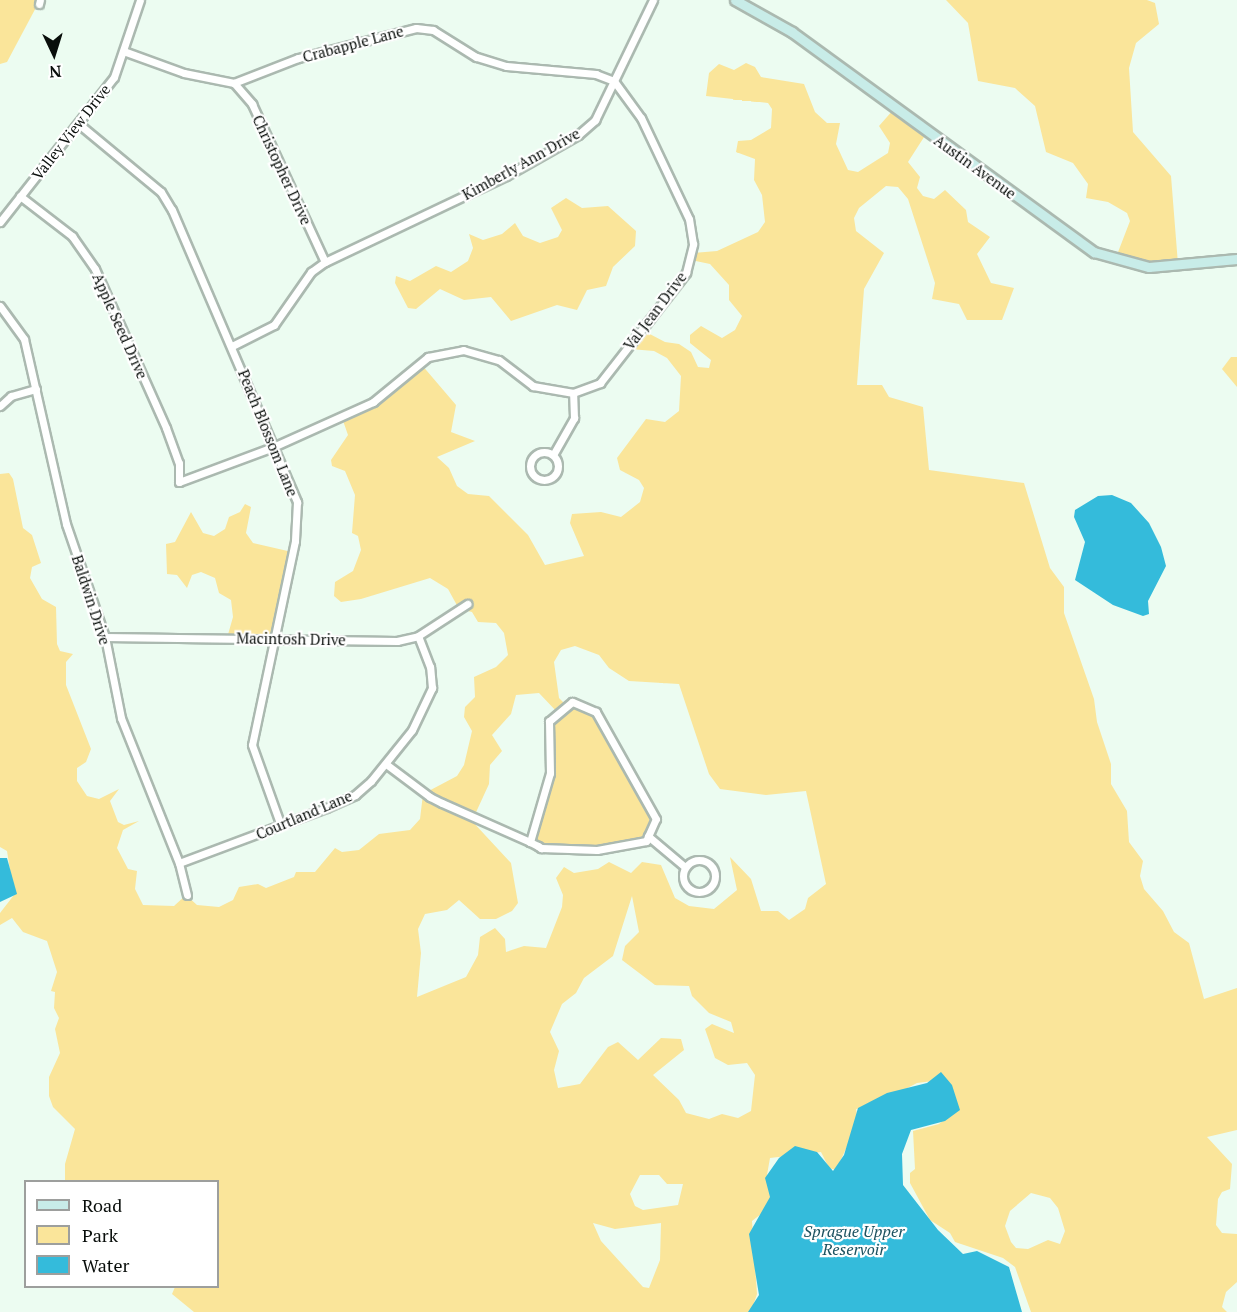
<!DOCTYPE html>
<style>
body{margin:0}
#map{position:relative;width:1237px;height:1312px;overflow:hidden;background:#ecfcf1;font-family:"PT Serif",serif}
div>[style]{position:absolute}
.green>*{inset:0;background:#fae59a}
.water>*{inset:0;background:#34bbdb}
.roads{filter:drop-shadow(2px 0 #abb9b0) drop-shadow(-2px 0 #abb9b0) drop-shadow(0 2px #abb9b0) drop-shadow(0 -2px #abb9b0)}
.street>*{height:7px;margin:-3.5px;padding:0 3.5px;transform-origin:3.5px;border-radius:3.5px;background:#fff}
.street>.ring{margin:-3.5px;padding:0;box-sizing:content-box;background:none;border:7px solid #fff;border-radius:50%}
.secondary>*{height:9px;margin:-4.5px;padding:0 4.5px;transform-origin:4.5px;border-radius:4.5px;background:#c8ece8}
span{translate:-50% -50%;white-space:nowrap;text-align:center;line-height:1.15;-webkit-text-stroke:4.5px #fff;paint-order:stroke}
.street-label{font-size:15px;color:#090e0b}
.water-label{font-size:16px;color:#1c5260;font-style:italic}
.legend{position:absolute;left:24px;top:1180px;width:195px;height:108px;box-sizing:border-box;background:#fff;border:2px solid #9d9f9d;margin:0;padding:8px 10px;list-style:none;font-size:18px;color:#090e0b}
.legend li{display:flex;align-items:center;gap:12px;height:30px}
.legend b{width:30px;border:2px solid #9d9f9d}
.north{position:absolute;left:24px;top:24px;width:60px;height:60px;-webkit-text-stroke:4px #fff;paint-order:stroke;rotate:176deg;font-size:16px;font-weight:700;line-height:24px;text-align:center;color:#090e0b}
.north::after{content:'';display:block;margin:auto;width:21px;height:27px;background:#090e0b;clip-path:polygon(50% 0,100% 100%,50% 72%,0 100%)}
</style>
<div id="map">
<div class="green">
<div style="clip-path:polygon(0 0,40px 0,7px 62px,0 64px)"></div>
<div style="clip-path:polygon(946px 0,1147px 0,1155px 3px,1159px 24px,1136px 43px,1129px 68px,1133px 132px,1171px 176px,1178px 264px,1115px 260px,1130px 221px,1127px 213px,1108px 202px,1086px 198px,1088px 184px,1073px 163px,1046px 152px,1035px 106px,1015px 88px,978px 81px,968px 23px)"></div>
<div style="clip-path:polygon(evenodd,746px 63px,755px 67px,761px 77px,804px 84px,815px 112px,827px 123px,840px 123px,836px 144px,848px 170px,858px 172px,888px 153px,890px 143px,879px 126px,894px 109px,926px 134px,908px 162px,920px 177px,917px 188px,923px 196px,934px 199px,945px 190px,966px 210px,968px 222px,990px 237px,977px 254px,991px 283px,1014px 288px,1002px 320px,967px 320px,959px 304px,932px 299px,935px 283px,908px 199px,898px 187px,886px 186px,859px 208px,854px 218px,856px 231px,884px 253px,864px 289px,857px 385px,882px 385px,889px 397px,923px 407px,929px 470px,1024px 483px,1050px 568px,1064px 587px,1064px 613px,1094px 699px,1097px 722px,1111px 764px,1111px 784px,1127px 811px,1129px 842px,1143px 861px,1140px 876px,1144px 889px,1163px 911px,1174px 932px,1189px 943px,1204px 999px,1237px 988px,1237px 1130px,1207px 1137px,1232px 1164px,1230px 1189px,1222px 1192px,1218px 1199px,1216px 1225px,1222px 1233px,1237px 1234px,1237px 1282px,1226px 1292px,1222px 1307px,1227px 1312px,1031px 1312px,1015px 1267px,1003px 1258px,955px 1242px,950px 1233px,930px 1220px,910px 1183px,910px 1173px,915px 1169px,913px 1131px,939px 1124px,950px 1115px,940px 1080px,917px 1083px,873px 1106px,856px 1109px,860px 1131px,852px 1136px,836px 1170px,829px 1168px,821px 1152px,770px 1158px,767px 1175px,774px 1204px,752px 1221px,757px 1294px,751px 1312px,194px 1312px,172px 1294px,175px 1287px,218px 1286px,218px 1182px,65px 1181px,65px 1164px,75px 1129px,53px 1107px,49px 1096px,49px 1077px,60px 1053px,55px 1029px,59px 1018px,54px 1008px,55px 992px,51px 991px,57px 972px,47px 941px,23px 932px,12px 918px,0 925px,0 913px,14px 895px,7px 851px,0 847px,0 474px,9px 473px,13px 479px,23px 528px,32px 535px,41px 563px,32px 567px,30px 578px,42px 599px,56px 607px,57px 644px,60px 651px,73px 654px,66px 662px,66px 685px,91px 749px,86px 762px,77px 768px,77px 781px,87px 796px,99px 799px,119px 789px,110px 801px,118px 822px,124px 825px,139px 821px,123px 830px,117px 848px,128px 869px,137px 871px,135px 889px,143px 905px,174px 906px,186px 895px,197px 905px,219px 907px,233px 900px,239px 887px,258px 884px,266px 888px,294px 877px,296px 872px,315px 872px,335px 848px,342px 852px,359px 850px,379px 834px,410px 830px,420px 819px,423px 794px,457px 776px,464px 765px,472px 731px,464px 717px,465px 707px,475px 697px,474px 677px,496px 667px,508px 655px,504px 633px,496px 623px,478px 622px,472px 612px,459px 609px,448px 589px,430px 578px,361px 599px,341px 602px,334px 596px,335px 582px,353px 571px,361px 550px,358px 536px,352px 533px,355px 495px,345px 471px,332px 466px,331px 460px,348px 435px,341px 415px,381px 394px,421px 364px,456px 405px,451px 432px,475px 441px,437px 457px,449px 468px,457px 486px,468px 494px,489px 496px,528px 535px,545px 565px,584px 556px,570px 523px,572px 514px,601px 512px,621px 517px,640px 502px,644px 488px,639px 480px,620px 470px,617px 458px,646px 419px,665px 422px,679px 411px,681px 376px,667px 358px,654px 351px,630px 349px,644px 331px,665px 342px,679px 344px,691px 352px,698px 367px,709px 368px,711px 360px,690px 343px,690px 335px,701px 326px,722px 338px,735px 330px,742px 316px,729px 300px,729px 285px,710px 264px,691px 260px,693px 253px,717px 251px,758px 232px,765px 222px,762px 195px,754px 180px,755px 159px,736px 152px,738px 141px,751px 140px,771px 128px,772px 109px,768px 103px,706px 96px,709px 73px,719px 64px,734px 70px,746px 63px,575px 646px,599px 655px,609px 668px,629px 681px,679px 684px,709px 774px,720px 789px,766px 795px,806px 791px,826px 884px,808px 898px,805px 909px,789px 920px,778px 911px,761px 911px,751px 879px,730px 857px,737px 890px,714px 909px,689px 906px,675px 898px,661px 865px,642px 862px,631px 873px,609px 862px,598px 869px,574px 873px,564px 867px,556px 878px,563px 895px,562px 907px,546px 948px,524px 946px,506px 952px,505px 939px,495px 928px,480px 937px,478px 955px,466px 977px,417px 997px,421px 953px,418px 929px,425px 914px,447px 910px,459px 900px,480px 919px,496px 919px,512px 911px,518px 903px,511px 863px,472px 821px,489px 784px,490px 765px,502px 751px,492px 735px,511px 714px,516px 695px,539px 693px,558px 713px,547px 728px,550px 773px,528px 838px,554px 847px,605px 850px,635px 845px,648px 834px,650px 811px,600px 723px,589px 710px,569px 708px,559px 698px,554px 662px,561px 650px,575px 646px,746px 63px,632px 896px,639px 932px,625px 946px,622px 960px,655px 985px,689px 986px,692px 996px,709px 1013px,731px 1022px,734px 1033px,712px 1024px,705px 1029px,715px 1058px,728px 1065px,747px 1063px,755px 1075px,751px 1111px,738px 1118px,722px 1114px,709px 1119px,686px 1113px,679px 1100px,653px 1075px,684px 1050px,681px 1039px,661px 1038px,638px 1060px,618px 1042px,608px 1047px,580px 1084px,558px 1088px,554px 1070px,559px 1051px,550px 1032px,562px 1004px,576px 993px,584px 978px,613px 956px,632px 896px,746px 63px,640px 1175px,659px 1175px,667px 1184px,683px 1184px,678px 1205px,643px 1210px,635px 1206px,630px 1194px,640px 1175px,746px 63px,1031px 1193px,1050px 1198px,1058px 1208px,1065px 1231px,1060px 1244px,1048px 1240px,1028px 1249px,1016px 1248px,1011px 1242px,1005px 1226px,1010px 1211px,1031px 1193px,746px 63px,593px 1223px,615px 1229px,661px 1223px,660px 1260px,649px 1288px,643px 1287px,601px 1241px,593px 1223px)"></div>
<div style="clip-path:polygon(566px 198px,582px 208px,608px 206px,636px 231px,635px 246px,613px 267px,606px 286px,587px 290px,577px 310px,557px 305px,511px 321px,491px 297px,464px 300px,440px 289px,416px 309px,408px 308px,395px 283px,396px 276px,410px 281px,436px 266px,451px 272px,468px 261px,473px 248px,469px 234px,483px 240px,502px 234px,515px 223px,523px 236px,540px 243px,558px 237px,562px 230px,551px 208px)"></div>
<div style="clip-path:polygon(1231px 357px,1237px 357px,1237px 387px,1222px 369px)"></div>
<div style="clip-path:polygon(245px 504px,251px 507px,246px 533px,253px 543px,292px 552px,274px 640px,227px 638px,233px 617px,231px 600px,219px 593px,215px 578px,201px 572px,192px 575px,187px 588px,177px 575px,167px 574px,166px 544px,175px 542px,191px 512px,203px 533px,214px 536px,225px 529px,229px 517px,240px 512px)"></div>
</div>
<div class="water">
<div style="clip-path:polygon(1112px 495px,1131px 503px,1149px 523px,1161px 547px,1166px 566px,1148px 601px,1149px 614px,1143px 616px,1113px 605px,1075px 580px,1085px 542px,1074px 517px,1075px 510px,1098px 496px)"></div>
<div style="clip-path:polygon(0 858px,7px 858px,17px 894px,0 902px)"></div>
<div style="clip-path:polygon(941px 1072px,952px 1085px,960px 1110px,945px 1121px,911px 1130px,902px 1154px,903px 1185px,938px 1230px,963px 1254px,977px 1251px,1009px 1267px,1022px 1312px,748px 1312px,759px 1295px,749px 1234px,770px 1197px,765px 1178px,779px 1158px,795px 1146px,817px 1152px,833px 1171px,844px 1155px,858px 1108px,887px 1093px,927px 1083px)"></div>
</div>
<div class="roads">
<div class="street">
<div style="left:39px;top:4px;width:4px;rotate:-76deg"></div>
<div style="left:234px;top:83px;width:28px;rotate:49deg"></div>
<div style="left:252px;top:104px;width:174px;rotate:65.2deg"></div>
<div style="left:80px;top:125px;width:105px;rotate:39.6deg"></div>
<div style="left:161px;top:192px;width:21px;rotate:59deg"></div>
<div style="left:172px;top:210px;width:318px;rotate:66.8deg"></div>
<div style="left:297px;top:502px;width:39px;rotate:93deg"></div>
<div style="left:295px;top:541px;width:208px;rotate:101.9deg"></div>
<div style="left:252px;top:745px;width:83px;rotate:70.3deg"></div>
<div style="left:20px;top:196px;width:66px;rotate:37.6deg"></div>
<div style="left:72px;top:236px;width:40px;rotate:55.1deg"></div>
<div style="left:95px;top:269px;width:174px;rotate:65.9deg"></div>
<div style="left:166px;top:428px;width:37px;rotate:70deg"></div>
<div style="left:179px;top:463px;width:19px;rotate:90deg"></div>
<div style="left:179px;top:482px;width:100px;rotate:-20.4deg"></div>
<div style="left:273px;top:447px;width:110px;rotate:-24.2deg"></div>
<div style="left:373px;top:402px;width:71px;rotate:-39.3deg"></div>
<div style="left:428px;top:357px;width:36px;rotate:-11deg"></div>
<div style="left:463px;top:350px;width:37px;rotate:16deg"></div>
<div style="left:499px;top:360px;width:43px;rotate:37.4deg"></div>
<div style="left:533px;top:386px;width:41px;rotate:9.9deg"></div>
<div style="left:573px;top:393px;width:29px;rotate:-20deg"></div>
<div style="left:600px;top:383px;width:140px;rotate:-52deg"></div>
<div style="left:686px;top:273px;width:30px;rotate:-76deg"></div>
<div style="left:693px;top:244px;width:25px;rotate:-99deg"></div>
<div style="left:689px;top:219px;width:112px;rotate:-115.4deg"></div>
<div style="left:641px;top:118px;width:46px;rotate:-126.1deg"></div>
<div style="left:614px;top:81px;width:19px;rotate:-159deg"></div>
<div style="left:596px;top:74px;width:90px;rotate:-174.9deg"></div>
<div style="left:506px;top:66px;width:31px;rotate:-163deg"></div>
<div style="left:476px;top:57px;width:51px;rotate:-147.9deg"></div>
<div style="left:433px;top:30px;width:17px;rotate:-173deg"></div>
<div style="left:416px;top:28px;width:122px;rotate:165.7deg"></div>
<div style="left:298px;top:58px;width:69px;rotate:158.7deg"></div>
<div style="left:234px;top:83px;width:51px;rotate:-168.7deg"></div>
<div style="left:184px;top:73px;width:62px;rotate:-160.1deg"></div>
<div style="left:0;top:222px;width:184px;rotate:-51.8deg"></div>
<div style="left:114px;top:77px;width:81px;rotate:-71.3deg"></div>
<div style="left:0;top:306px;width:41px;rotate:54deg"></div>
<div style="left:24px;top:339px;width:190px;rotate:77.2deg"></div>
<div style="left:66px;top:524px;width:120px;rotate:71deg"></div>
<div style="left:105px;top:637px;width:83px;rotate:78.8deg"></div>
<div style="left:121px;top:718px;width:156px;rotate:68.2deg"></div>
<div style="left:179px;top:863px;width:33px;rotate:76deg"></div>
<div style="left:232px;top:346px;width:47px;rotate:-26.6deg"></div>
<div style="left:274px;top:325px;width:65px;rotate:-55.1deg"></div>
<div style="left:311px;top:272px;width:17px;rotate:-36deg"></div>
<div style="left:325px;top:262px;width:200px;rotate:-25.4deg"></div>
<div style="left:506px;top:176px;width:83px;rotate:-29.7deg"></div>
<div style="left:578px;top:135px;width:23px;rotate:-41deg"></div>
<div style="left:595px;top:120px;width:133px;rotate:-64.2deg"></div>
<div style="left:0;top:406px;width:15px;rotate:-42deg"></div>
<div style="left:11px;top:396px;width:26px;rotate:-16deg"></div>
<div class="ring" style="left:530px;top:452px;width:21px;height:21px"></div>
<div style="left:553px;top:455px;width:43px;rotate:-60.4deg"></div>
<div style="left:574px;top:418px;width:25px;rotate:-92deg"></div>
<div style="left:105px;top:637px;width:292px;rotate:0.8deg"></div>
<div style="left:397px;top:641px;width:22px;rotate:-13deg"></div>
<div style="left:418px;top:636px;width:59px;rotate:-33.1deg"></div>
<div style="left:386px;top:764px;width:55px;rotate:36.9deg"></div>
<div style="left:430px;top:797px;width:13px;rotate:27deg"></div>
<div style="left:442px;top:803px;width:96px;rotate:23.9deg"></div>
<div style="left:530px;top:842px;width:9px;rotate:27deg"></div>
<div style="left:538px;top:846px;width:4px;rotate:34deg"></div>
<div style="left:541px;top:848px;width:56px;rotate:2deg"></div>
<div style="left:597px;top:850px;width:50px;rotate:-10.4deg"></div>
<div style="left:646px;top:841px;width:24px;rotate:-66deg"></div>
<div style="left:656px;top:819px;width:123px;rotate:-119.3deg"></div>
<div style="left:596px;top:712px;width:26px;rotate:-157deg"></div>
<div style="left:572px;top:702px;width:30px;rotate:140deg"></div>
<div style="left:549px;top:721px;width:52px;rotate:88.9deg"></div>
<div style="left:550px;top:773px;width:72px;rotate:106.2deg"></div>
<div style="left:648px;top:836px;width:48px;rotate:40deg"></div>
<div class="ring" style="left:683px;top:860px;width:25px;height:25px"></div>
<div style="left:179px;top:863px;width:157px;rotate:-20.5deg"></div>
<div style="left:326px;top:808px;width:32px;rotate:-24deg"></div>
<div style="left:355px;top:795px;width:21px;rotate:-41deg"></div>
<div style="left:371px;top:781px;width:65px;rotate:-51.2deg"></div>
<div style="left:412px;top:730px;width:47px;rotate:-64.5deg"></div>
<div style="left:432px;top:688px;width:21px;rotate:-95deg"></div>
<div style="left:430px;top:667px;width:33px;rotate:-111deg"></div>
</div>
<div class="secondary">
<div style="left:735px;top:0;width:65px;rotate:29.3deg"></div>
<div style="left:792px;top:32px;width:374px;rotate:36.1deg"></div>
<div style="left:1094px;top:252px;width:57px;rotate:15.3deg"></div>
<div style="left:1149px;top:267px;width:88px;rotate:-5.2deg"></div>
</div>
</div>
<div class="street-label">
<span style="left:353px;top:44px;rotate:-15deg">Crabapple Lane</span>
<span style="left:71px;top:132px;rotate:-52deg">Valley View Drive</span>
<span style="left:521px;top:164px;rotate:-29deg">Kimberly Ann Drive</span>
<span style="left:975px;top:167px;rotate:36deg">Austin Avenue</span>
<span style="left:282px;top:170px;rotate:65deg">Christopher Drive</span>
<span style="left:655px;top:311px;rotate:-53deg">Val Jean Drive</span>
<span style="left:120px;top:326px;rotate:66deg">Apple Seed Drive</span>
<span style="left:268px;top:433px;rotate:68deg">Peach Blossom Lane</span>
<span style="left:91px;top:600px;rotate:72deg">Baldwin Drive</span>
<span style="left:291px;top:639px;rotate:1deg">Macintosh Drive</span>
<span style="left:304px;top:815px;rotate:-23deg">Courtland Lane</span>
</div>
<div class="water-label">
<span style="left:854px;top:1240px">Sprague Upper<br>Reservoir</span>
</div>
<ul class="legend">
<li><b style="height:8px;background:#c8ece8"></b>Road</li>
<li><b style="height:16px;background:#fae59a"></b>Park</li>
<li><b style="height:16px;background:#34bbdb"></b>Water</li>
</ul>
<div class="north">N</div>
</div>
